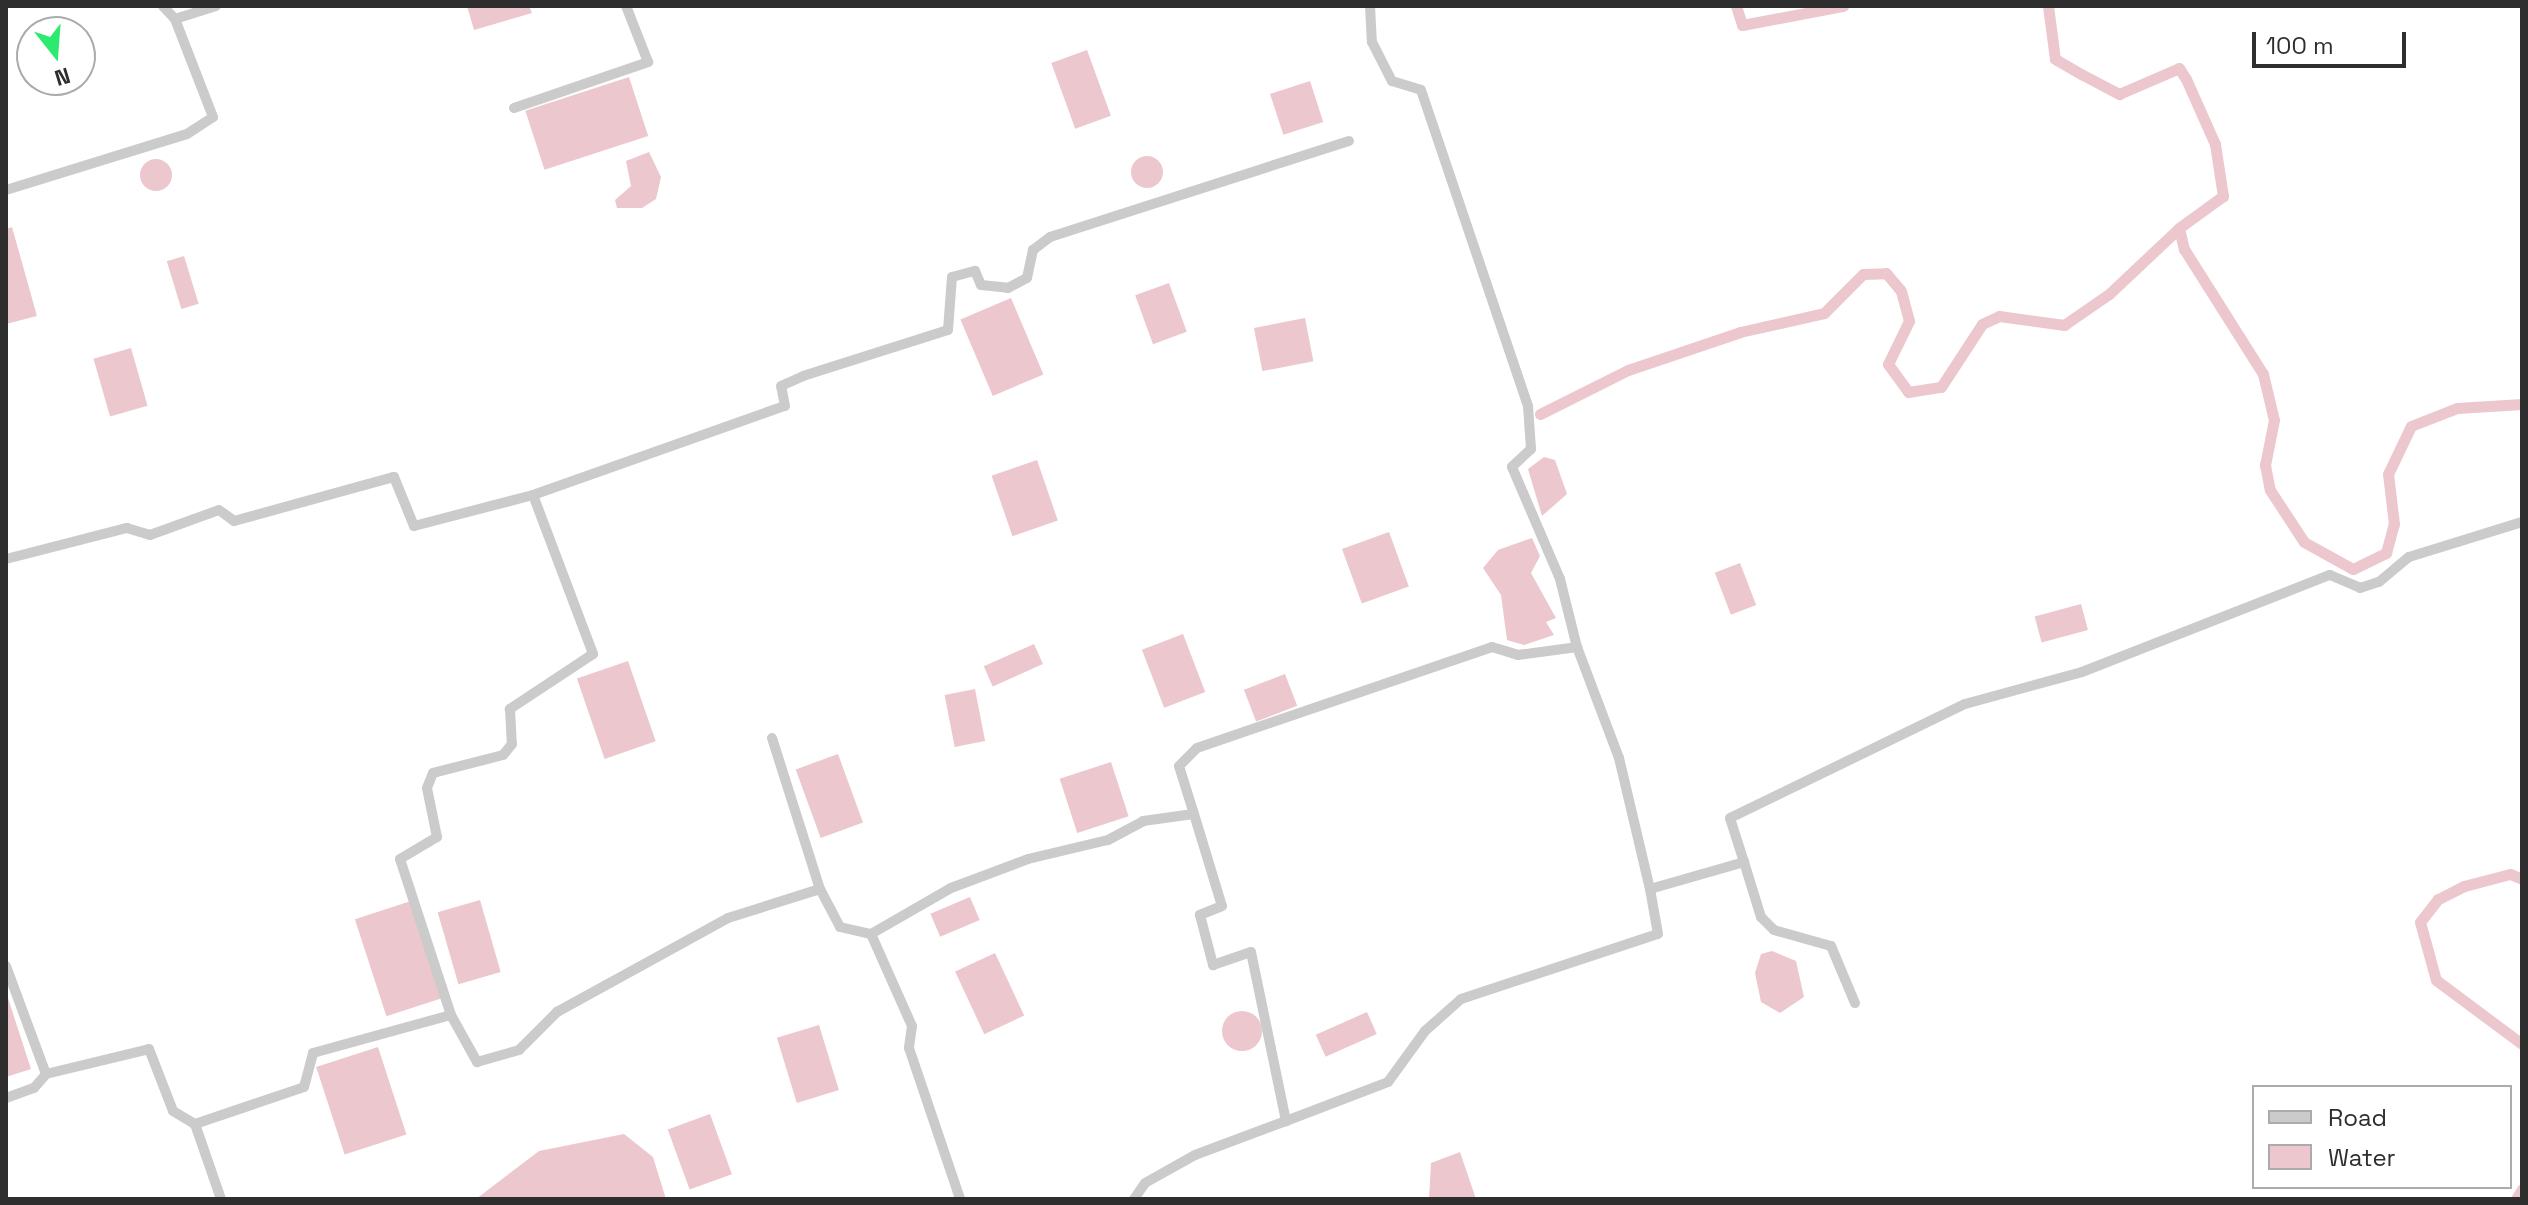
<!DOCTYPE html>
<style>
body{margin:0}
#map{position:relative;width:2528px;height:1205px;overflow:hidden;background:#fff;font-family:"Space Grotesk",sans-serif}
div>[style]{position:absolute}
.water>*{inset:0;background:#ecc7ce;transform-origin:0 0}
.round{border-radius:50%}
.canal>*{height:11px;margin:-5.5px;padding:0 5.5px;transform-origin:5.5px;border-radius:5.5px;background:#ecc7ce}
.street>*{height:10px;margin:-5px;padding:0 5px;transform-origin:5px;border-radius:5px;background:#cbcbcb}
span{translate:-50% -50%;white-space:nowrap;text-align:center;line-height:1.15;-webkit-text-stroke:8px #fff;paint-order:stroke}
.frame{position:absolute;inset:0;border:8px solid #2e2e2e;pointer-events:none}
.legend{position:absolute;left:2252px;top:1085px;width:260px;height:104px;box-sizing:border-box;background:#fff;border:2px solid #ababab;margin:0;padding:10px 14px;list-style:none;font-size:24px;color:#2e2e2e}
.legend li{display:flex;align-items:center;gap:16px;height:40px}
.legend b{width:40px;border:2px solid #ababab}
.north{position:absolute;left:16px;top:16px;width:80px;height:80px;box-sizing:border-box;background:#fff;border:2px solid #ababab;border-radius:50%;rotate:163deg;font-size:22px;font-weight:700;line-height:32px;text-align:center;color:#2e2e2e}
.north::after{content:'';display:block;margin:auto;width:28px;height:36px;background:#2bea6e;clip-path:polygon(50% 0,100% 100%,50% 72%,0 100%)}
.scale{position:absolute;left:2252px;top:32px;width:154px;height:36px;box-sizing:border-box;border:4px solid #2e2e2e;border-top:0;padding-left:10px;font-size:24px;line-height:28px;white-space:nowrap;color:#2e2e2e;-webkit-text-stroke:6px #fff;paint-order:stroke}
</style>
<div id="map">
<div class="water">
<div style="clip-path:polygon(467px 6px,529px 6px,532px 13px,474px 30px)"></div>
<div style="left:1087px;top:50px;width:70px;height:38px;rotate:70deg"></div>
<div style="left:629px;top:77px;width:62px;height:109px;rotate:72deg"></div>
<div style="left:1310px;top:81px;width:43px;height:42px;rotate:72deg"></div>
<div style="clip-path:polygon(649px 152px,661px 177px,656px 199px,642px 208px,617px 208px,615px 200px,631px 186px,626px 161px)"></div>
<div class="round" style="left:1131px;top:156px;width:32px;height:32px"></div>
<div class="round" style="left:140px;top:159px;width:32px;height:32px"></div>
<div style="clip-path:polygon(12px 227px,37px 316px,6px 324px,6px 229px)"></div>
<div style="left:184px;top:256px;width:50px;height:18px;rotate:73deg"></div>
<div style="left:1169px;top:283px;width:52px;height:36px;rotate:70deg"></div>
<div style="left:1011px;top:298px;width:83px;height:55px;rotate:67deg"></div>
<div style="left:1305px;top:318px;width:44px;height:52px;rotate:79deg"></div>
<div style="left:131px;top:348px;width:60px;height:39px;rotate:74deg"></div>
<div style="clip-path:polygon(1544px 457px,1555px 460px,1567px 494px,1542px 516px,1528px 469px)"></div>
<div style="left:1037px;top:460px;width:64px;height:48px;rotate:71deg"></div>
<div style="left:1389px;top:532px;width:58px;height:50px;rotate:70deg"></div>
<div style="clip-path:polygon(1532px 538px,1540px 556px,1531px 573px,1556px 618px,1546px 622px,1554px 635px,1524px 645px,1507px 640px,1501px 595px,1483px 568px,1498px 550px)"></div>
<div style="left:1740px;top:563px;width:45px;height:27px;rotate:69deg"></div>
<div style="left:2081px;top:604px;width:27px;height:48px;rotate:75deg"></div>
<div style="left:1183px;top:634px;width:62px;height:44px;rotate:69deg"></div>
<div style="left:1034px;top:644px;width:22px;height:55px;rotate:66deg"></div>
<div style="left:628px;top:661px;width:85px;height:54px;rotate:71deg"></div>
<div style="left:1285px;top:674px;width:34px;height:44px;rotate:69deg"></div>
<div style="left:975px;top:689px;width:53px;height:31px;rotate:79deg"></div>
<div style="left:838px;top:754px;width:73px;height:45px;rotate:70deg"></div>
<div style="left:1111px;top:762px;width:57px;height:54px;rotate:72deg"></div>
<div style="left:970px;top:897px;width:25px;height:43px;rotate:67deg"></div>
<div style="left:480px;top:900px;width:75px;height:44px;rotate:74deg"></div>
<div style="left:411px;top:901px;width:102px;height:59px;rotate:72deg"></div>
<div style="clip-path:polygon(1772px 951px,1796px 961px,1804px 997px,1780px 1013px,1761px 1002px,1755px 973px,1761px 954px)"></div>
<div style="left:995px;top:953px;width:69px;height:44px;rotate:65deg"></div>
<div style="clip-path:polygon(6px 992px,31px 1069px,6px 1077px)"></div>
<div class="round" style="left:1222px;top:1011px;width:40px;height:40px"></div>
<div style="left:1367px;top:1012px;width:24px;height:56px;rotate:66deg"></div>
<div style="left:819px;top:1025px;width:68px;height:44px;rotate:73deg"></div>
<div style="left:378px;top:1047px;width:92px;height:65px;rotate:72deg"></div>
<div style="left:710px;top:1114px;width:64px;height:45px;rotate:70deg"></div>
<div style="clip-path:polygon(624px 1134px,653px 1157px,666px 1199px,476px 1199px,539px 1151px)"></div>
<div style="clip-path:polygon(1460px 1152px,1476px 1199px,1429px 1199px,1431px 1163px)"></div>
</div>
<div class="canal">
<div style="left:1736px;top:6px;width:20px;rotate:72deg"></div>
<div style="left:1742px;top:25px;width:103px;rotate:-10.7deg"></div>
<div style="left:2048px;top:6px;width:53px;rotate:82.5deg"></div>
<div style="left:2055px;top:59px;width:32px;rotate:30deg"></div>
<div style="left:2083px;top:75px;width:41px;rotate:27.8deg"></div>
<div style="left:2119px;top:94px;width:65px;rotate:-23.4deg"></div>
<div style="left:2179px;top:68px;width:13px;rotate:58deg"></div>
<div style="left:2186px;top:79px;width:71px;rotate:66deg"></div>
<div style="left:2215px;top:144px;width:53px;rotate:81.3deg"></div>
<div style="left:2223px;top:196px;width:54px;rotate:144deg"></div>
<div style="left:2179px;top:228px;width:22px;rotate:77deg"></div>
<div style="left:2184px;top:249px;width:148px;rotate:57.7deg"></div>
<div style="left:2263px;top:374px;width:47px;rotate:76.6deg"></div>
<div style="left:2274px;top:420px;width:46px;rotate:101.3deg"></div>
<div style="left:2265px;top:465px;width:25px;rotate:79deg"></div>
<div style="left:2270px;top:490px;width:62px;rotate:56.8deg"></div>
<div style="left:2304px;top:542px;width:56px;rotate:28.9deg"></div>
<div style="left:2353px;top:569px;width:37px;rotate:-26deg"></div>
<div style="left:2386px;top:553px;width:30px;rotate:-75deg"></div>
<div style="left:2394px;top:524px;width:50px;rotate:-96.8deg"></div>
<div style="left:2388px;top:474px;width:53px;rotate:-64.4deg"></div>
<div style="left:2411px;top:426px;width:49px;rotate:-21.4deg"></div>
<div style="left:2457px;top:408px;width:65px;rotate:-3.5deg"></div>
<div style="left:1540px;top:414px;width:98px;rotate:-26.6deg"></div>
<div style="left:1628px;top:370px;width:118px;rotate:-18.7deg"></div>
<div style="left:1740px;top:332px;width:86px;rotate:-12.7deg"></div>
<div style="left:1824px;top:313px;width:55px;rotate:-45deg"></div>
<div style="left:1863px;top:274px;width:23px;rotate:-2deg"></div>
<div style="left:1886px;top:273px;width:23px;rotate:50deg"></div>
<div style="left:1901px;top:291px;width:31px;rotate:75deg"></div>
<div style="left:1909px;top:321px;width:48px;rotate:116deg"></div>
<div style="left:1888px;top:364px;width:34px;rotate:54deg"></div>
<div style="left:1908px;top:392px;width:33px;rotate:-9deg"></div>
<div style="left:1941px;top:387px;width:75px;rotate:-56.9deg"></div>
<div style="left:1982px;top:324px;width:19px;rotate:-25deg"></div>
<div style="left:1999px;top:316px;width:66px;rotate:7.9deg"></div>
<div style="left:2064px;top:325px;width:55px;rotate:-34.6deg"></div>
<div style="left:2109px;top:294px;width:96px;rotate:-43.3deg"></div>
<div style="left:2522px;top:879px;width:13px;rotate:-157deg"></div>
<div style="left:2510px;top:874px;width:48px;rotate:165.4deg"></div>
<div style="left:2464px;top:886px;width:29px;rotate:153deg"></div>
<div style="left:2438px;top:899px;width:29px;rotate:128deg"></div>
<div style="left:2420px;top:922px;width:60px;rotate:74.6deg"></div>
<div style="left:2436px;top:980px;width:107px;rotate:36.7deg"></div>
<div style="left:2516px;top:1199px;width:12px;rotate:-59deg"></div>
</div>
<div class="street">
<div style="left:1370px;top:6px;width:36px;rotate:87deg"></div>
<div style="left:1372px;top:42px;width:44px;rotate:62.9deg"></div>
<div style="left:1392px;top:81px;width:30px;rotate:17deg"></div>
<div style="left:1421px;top:90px;width:334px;rotate:71.3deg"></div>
<div style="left:1528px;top:406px;width:43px;rotate:86deg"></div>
<div style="left:1531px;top:449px;width:26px;rotate:137deg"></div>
<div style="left:1512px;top:467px;width:122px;rotate:66.8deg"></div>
<div style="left:1560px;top:579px;width:70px;rotate:76deg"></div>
<div style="left:175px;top:19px;width:43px;rotate:-17.6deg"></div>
<div style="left:514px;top:108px;width:142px;rotate:-18.9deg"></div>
<div style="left:648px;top:62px;width:60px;rotate:-111.4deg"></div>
<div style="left:6px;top:190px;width:189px;rotate:-17.2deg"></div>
<div style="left:187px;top:134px;width:31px;rotate:-33deg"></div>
<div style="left:213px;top:117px;width:105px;rotate:-111.2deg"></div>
<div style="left:175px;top:19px;width:18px;rotate:-133deg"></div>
<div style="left:533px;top:495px;width:267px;rotate:-19.5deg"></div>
<div style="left:785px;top:406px;width:20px;rotate:-101deg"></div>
<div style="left:781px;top:386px;width:24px;rotate:-24deg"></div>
<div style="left:803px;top:376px;width:152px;rotate:-17.6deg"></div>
<div style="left:948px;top:330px;width:53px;rotate:-85.7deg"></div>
<div style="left:952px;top:277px;width:24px;rotate:-15deg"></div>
<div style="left:975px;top:271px;width:15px;rotate:67deg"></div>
<div style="left:981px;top:285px;width:27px;rotate:6deg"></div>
<div style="left:1008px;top:288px;width:21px;rotate:-28deg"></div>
<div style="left:1027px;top:278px;width:29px;rotate:-78deg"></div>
<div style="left:1033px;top:250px;width:21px;rotate:-37deg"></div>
<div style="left:1050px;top:237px;width:314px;rotate:-17.8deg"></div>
<div style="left:6px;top:559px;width:125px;rotate:-14.4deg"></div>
<div style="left:127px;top:528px;width:24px;rotate:17deg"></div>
<div style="left:150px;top:535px;width:73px;rotate:-19.9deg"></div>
<div style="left:219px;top:510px;width:19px;rotate:36deg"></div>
<div style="left:234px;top:521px;width:166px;rotate:-15.4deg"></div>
<div style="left:394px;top:477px;width:53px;rotate:67.8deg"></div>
<div style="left:414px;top:526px;width:123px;rotate:-14.6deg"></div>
<div style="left:533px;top:495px;width:170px;rotate:69.3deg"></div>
<div style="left:593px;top:654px;width:100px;rotate:146.5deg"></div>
<div style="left:510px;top:709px;width:35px;rotate:87deg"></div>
<div style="left:512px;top:744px;width:14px;rotate:129deg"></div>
<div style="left:503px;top:755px;width:72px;rotate:165.6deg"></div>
<div style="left:433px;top:773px;width:16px;rotate:112deg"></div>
<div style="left:427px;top:788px;width:50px;rotate:78.5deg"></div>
<div style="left:437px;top:837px;width:43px;rotate:149.3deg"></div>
<div style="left:400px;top:859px;width:164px;rotate:71.9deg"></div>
<div style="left:772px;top:738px;width:158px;rotate:72.4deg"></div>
<div style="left:820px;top:889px;width:43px;rotate:62.2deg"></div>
<div style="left:840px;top:927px;width:32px;rotate:13deg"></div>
<div style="left:871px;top:934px;width:92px;rotate:-29.9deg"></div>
<div style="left:951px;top:888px;width:82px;rotate:-20.6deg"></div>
<div style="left:1028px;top:859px;width:82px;rotate:-13.4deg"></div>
<div style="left:1108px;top:840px;width:40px;rotate:-28deg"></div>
<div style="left:1143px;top:821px;width:51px;rotate:-7.8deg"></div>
<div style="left:1194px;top:814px;width:96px;rotate:73.1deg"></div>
<div style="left:1222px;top:906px;width:24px;rotate:158deg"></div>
<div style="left:1200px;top:915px;width:52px;rotate:75.4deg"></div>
<div style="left:1213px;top:965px;width:40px;rotate:-18.9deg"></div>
<div style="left:1251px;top:952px;width:173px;rotate:78.3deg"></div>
<div style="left:1286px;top:1121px;width:109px;rotate:-20.9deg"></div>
<div style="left:1388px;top:1082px;width:63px;rotate:-54deg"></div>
<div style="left:1425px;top:1031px;width:48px;rotate:-41.6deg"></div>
<div style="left:1461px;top:999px;width:207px;rotate:-18.3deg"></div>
<div style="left:1658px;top:934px;width:46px;rotate:-100.1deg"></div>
<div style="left:1194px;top:814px;width:50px;rotate:-107.4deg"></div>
<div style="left:1179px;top:766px;width:25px;rotate:-45deg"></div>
<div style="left:1197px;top:748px;width:312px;rotate:-18.9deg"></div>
<div style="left:1492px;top:647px;width:27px;rotate:17deg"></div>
<div style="left:1518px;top:655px;width:60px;rotate:-7.7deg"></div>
<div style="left:1577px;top:647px;width:119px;rotate:69.3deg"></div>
<div style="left:1619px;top:758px;width:135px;rotate:76.7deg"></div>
<div style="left:1650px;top:889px;width:98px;rotate:-16deg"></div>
<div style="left:1744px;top:862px;width:46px;rotate:-107.7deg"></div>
<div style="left:1730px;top:818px;width:261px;rotate:-25.9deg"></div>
<div style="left:1965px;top:704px;width:121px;rotate:-15.3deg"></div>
<div style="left:2082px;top:672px;width:266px;rotate:-21.4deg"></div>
<div style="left:2330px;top:575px;width:33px;rotate:23deg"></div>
<div style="left:2360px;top:588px;width:20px;rotate:-18deg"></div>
<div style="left:2379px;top:582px;width:39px;rotate:-40deg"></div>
<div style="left:2409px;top:557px;width:118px;rotate:-17.2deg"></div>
<div style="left:1744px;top:862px;width:58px;rotate:72.8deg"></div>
<div style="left:1761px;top:917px;width:18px;rotate:45deg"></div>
<div style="left:1774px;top:930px;width:59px;rotate:15.7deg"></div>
<div style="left:1831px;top:946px;width:62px;rotate:67.2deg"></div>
<div style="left:871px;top:934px;width:101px;rotate:66deg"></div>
<div style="left:912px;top:1026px;width:22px;rotate:98deg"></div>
<div style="left:909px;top:1048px;width:159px;rotate:71.3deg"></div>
<div style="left:6px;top:966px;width:115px;rotate:69.7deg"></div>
<div style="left:46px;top:1074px;width:106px;rotate:-13.6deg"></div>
<div style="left:149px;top:1049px;width:66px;rotate:68.8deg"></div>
<div style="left:173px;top:1111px;width:26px;rotate:31deg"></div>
<div style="left:195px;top:1124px;width:79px;rotate:70.9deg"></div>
<div style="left:6px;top:1098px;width:30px;rotate:-20deg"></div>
<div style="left:34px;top:1088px;width:18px;rotate:-49deg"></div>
<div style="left:195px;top:1124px;width:115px;rotate:-18.7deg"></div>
<div style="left:304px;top:1087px;width:35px;rotate:-75deg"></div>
<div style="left:313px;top:1053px;width:143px;rotate:-15.4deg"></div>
<div style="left:451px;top:1015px;width:54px;rotate:61deg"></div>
<div style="left:477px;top:1062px;width:44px;rotate:-15.9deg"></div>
<div style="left:519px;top:1050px;width:54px;rotate:-45deg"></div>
<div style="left:557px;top:1012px;width:195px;rotate:-28.8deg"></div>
<div style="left:728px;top:918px;width:96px;rotate:-17.5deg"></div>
<div style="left:1134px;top:1199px;width:19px;rotate:-55deg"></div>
<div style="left:1145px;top:1183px;width:57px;rotate:-29.2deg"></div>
<div style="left:1195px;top:1155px;width:97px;rotate:-20.5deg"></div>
</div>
<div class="frame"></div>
<ul class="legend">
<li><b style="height:10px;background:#cbcbcb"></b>Road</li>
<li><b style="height:22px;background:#ecc7ce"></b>Water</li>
</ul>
<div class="north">N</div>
<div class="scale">100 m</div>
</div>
